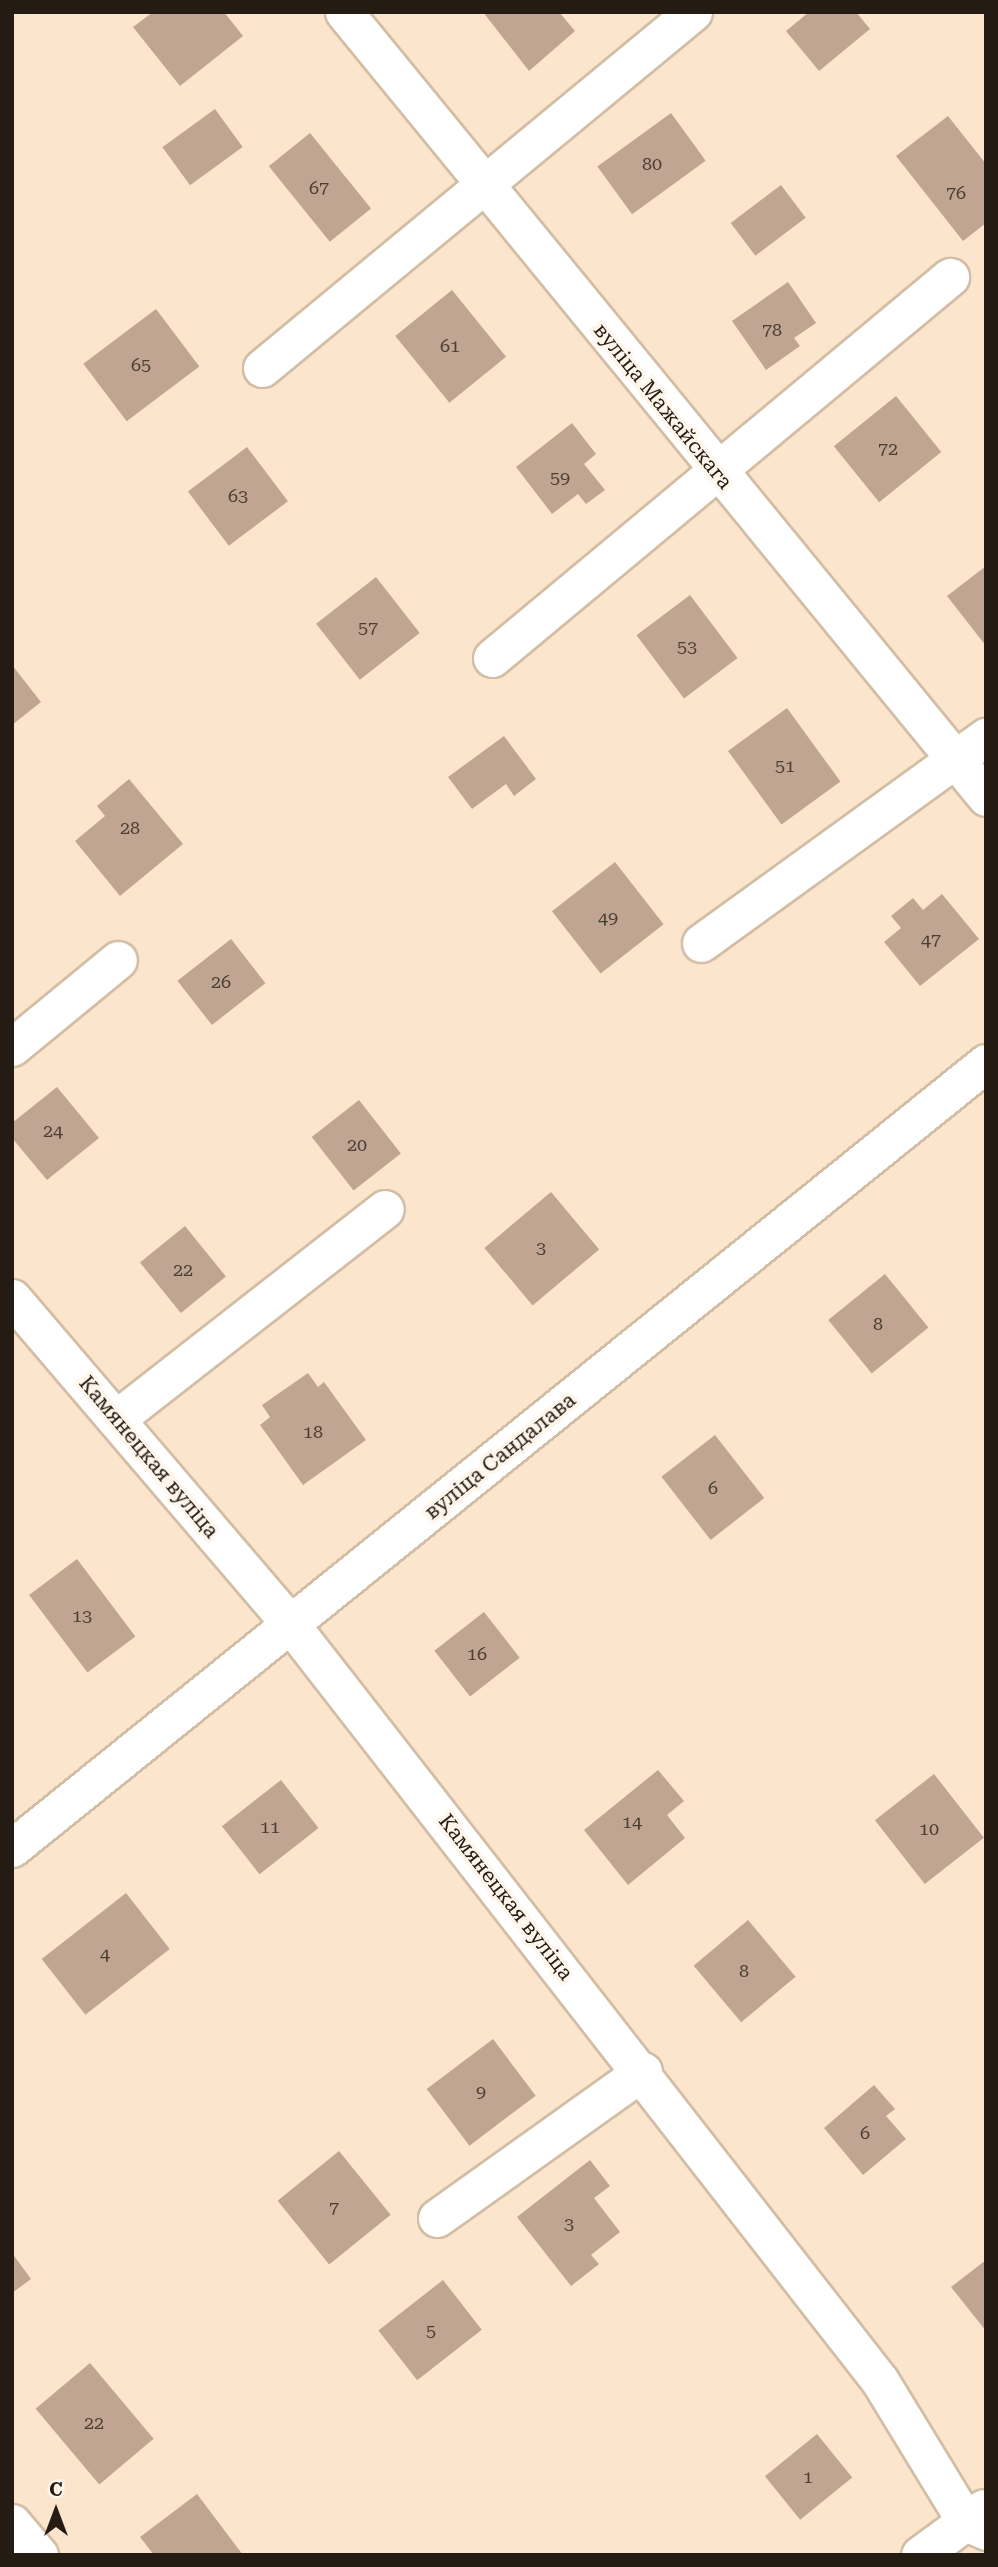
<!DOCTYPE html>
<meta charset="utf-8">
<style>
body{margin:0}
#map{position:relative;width:998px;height:2567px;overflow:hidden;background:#fce5cd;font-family:"Roboto Serif",serif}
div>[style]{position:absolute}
.building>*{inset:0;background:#c0a593;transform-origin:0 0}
.roads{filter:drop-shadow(2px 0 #d2bda5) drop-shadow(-2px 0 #d2bda5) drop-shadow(0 2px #d2bda5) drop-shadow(0 -2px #d2bda5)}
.minor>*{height:37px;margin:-18.5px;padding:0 18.5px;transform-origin:18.5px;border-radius:18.5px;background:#fff}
span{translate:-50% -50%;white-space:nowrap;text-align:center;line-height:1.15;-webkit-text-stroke:7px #fef5eb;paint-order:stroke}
.number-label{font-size:18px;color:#4b3e33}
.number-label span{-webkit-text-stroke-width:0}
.street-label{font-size:21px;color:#241c13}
.frame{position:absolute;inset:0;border:14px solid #241c13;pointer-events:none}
.north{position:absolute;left:21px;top:2476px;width:70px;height:70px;-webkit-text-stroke:5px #fef5eb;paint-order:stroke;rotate:0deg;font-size:19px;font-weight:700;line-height:28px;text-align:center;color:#241c13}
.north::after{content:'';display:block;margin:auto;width:24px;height:32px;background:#241c13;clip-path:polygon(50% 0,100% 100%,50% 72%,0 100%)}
</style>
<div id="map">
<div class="building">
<div style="clip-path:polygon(153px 12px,224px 12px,243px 36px,180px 86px,133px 27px)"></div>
<div style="clip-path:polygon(483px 12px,559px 12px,575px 31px,529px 71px)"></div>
<div style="clip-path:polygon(809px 12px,856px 12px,870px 29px,819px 71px,786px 31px)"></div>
<div style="left:215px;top:109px;width:47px;height:65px;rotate:54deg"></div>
<div style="left:671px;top:113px;width:59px;height:91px;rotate:54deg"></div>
<div style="clip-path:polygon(948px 116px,986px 164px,986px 223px,963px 241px,896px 156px)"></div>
<div style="left:310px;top:133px;width:97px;height:53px;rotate:51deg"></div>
<div style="left:781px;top:185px;width:41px;height:63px;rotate:53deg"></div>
<div style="clip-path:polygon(788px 282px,816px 323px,794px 338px,800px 346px,766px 370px,732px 321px)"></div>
<div style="left:452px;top:290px;width:86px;height:73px;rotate:51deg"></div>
<div style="left:156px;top:309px;width:72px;height:91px;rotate:53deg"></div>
<div style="left:896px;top:396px;width:72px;height:80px;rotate:51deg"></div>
<div style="clip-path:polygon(572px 423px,596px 454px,584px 464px,605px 490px,586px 504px,578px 494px,552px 514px,516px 467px)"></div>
<div style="left:247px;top:447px;width:68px;height:74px;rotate:53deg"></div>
<div style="clip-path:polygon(986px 566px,986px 646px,947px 596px)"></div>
<div style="left:376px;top:577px;width:71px;height:76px;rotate:52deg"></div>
<div style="left:690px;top:595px;width:79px;height:67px;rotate:53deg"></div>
<div style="clip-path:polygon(12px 665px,41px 702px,12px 725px)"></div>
<div style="left:787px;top:708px;width:91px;height:73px;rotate:54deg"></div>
<div style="clip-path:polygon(504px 736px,536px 779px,514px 796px,506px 784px,472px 809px,448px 777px)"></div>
<div style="clip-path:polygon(129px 779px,183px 844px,120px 896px,75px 841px,105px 816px,97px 806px)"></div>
<div style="left:615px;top:862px;width:79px;height:80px;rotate:52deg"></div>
<div style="clip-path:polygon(942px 894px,979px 939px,920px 986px,884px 942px,901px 928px,891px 916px,913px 898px,923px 910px)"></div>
<div style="left:231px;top:939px;width:56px;height:68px;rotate:52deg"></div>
<div style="clip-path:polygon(57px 1087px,99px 1138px,47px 1180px,12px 1138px,12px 1123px)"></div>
<div style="left:359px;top:1100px;width:68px;height:60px;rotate:52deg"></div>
<div style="left:551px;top:1192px;width:75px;height:87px;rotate:50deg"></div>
<div style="left:185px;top:1226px;width:65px;height:58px;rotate:51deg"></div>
<div style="left:885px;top:1274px;width:69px;height:73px;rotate:51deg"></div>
<div style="clip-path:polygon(308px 1373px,318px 1387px,324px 1382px,366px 1440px,303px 1485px,260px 1425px,270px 1417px,262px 1405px)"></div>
<div style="left:715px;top:1435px;width:80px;height:68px;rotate:52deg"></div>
<div style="left:77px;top:1559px;width:97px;height:60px;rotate:53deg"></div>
<div style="left:484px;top:1612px;width:58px;height:63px;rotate:52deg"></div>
<div style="clip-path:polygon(658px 1770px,684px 1801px,667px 1815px,685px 1838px,628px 1885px,584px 1830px)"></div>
<div style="left:934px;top:1774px;width:81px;height:75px;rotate:52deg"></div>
<div style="left:281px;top:1780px;width:61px;height:75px;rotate:52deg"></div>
<div style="left:126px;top:1893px;width:71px;height:107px;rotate:52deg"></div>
<div style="left:748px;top:1920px;width:74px;height:71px;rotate:50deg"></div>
<div style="left:493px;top:2039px;width:71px;height:83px;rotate:53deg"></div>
<div style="clip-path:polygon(874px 2085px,895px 2109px,886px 2116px,906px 2139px,863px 2175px,824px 2128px)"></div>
<div style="left:339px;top:2151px;width:82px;height:79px;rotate:51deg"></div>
<div style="clip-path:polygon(590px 2160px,610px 2186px,594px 2198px,620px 2232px,591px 2255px,599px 2264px,571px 2286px,517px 2217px)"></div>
<div style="clip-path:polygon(12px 2253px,31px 2279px,12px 2293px)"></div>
<div style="clip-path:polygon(986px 2260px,986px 2331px,951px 2287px)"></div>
<div style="left:443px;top:2280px;width:63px;height:82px;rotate:52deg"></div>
<div style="left:90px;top:2363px;width:99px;height:71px;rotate:50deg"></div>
<div style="left:817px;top:2434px;width:56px;height:67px;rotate:51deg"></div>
<div style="clip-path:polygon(197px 2494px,243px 2555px,154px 2555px,140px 2537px)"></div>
</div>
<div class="roads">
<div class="minor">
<div style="left:344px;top:12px;width:1014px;rotate:50.72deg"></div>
<div style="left:262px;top:368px;width:559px;rotate:-39.56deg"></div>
<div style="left:492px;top:658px;width:596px;rotate:-39.76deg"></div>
<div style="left:701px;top:943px;width:352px;rotate:-35.9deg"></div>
<div style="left:12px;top:1047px;width:137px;rotate:-39.4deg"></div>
<div style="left:12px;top:1298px;width:430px;rotate:49.5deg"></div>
<div style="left:291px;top:1625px;width:958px;rotate:52.08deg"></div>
<div style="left:880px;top:2381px;width:165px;rotate:58.6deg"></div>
<div style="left:966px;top:2522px;width:22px;rotate:24deg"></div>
<div style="left:116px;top:1419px;width:341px;rotate:-38deg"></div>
<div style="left:12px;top:1848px;width:1251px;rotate:-38.87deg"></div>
<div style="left:437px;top:2218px;width:253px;rotate:-35.5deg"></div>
<div style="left:12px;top:2523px;width:42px;rotate:49.8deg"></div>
<div style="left:920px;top:2555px;width:79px;rotate:-36.3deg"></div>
</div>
</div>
<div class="number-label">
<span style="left:652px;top:164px">80</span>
<span style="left:319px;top:188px">67</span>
<span style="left:956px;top:193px">76</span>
<span style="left:772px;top:330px">78</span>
<span style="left:450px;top:346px">61</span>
<span style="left:141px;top:365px">65</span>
<span style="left:888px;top:449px">72</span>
<span style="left:560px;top:478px">59</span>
<span style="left:238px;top:496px">63</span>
<span style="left:368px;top:628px">57</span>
<span style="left:687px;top:647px">53</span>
<span style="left:785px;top:766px">51</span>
<span style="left:130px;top:828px">28</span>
<span style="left:608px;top:918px">49</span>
<span style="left:931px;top:940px">47</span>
<span style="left:221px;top:982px">26</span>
<span style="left:53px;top:1131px">24</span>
<span style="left:357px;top:1145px">20</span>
<span style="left:541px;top:1248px">3</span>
<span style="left:183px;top:1270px">22</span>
<span style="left:878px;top:1324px">8</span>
<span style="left:313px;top:1432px">18</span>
<span style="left:713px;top:1488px">6</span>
<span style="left:82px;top:1616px">13</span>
<span style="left:477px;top:1654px">16</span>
<span style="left:632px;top:1822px">14</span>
<span style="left:270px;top:1827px">11</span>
<span style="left:929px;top:1829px">10</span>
<span style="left:105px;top:1954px">4</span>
<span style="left:744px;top:1971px">8</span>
<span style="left:481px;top:2092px">9</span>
<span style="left:865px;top:2133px">6</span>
<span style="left:334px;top:2208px">7</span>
<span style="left:569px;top:2224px">3</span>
<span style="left:431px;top:2331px">5</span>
<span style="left:94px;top:2423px">22</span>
<span style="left:808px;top:2477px">1</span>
</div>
<div class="street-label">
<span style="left:663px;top:406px;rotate:51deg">вуліца Мажайскага</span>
<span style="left:500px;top:1456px;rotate:-39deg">вуліца Сандалава</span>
<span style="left:149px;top:1457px;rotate:50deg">Камянецкая вуліца</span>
<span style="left:506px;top:1897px;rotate:52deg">Камянецкая вуліца</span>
</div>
<div class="frame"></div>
<div class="north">С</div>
</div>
